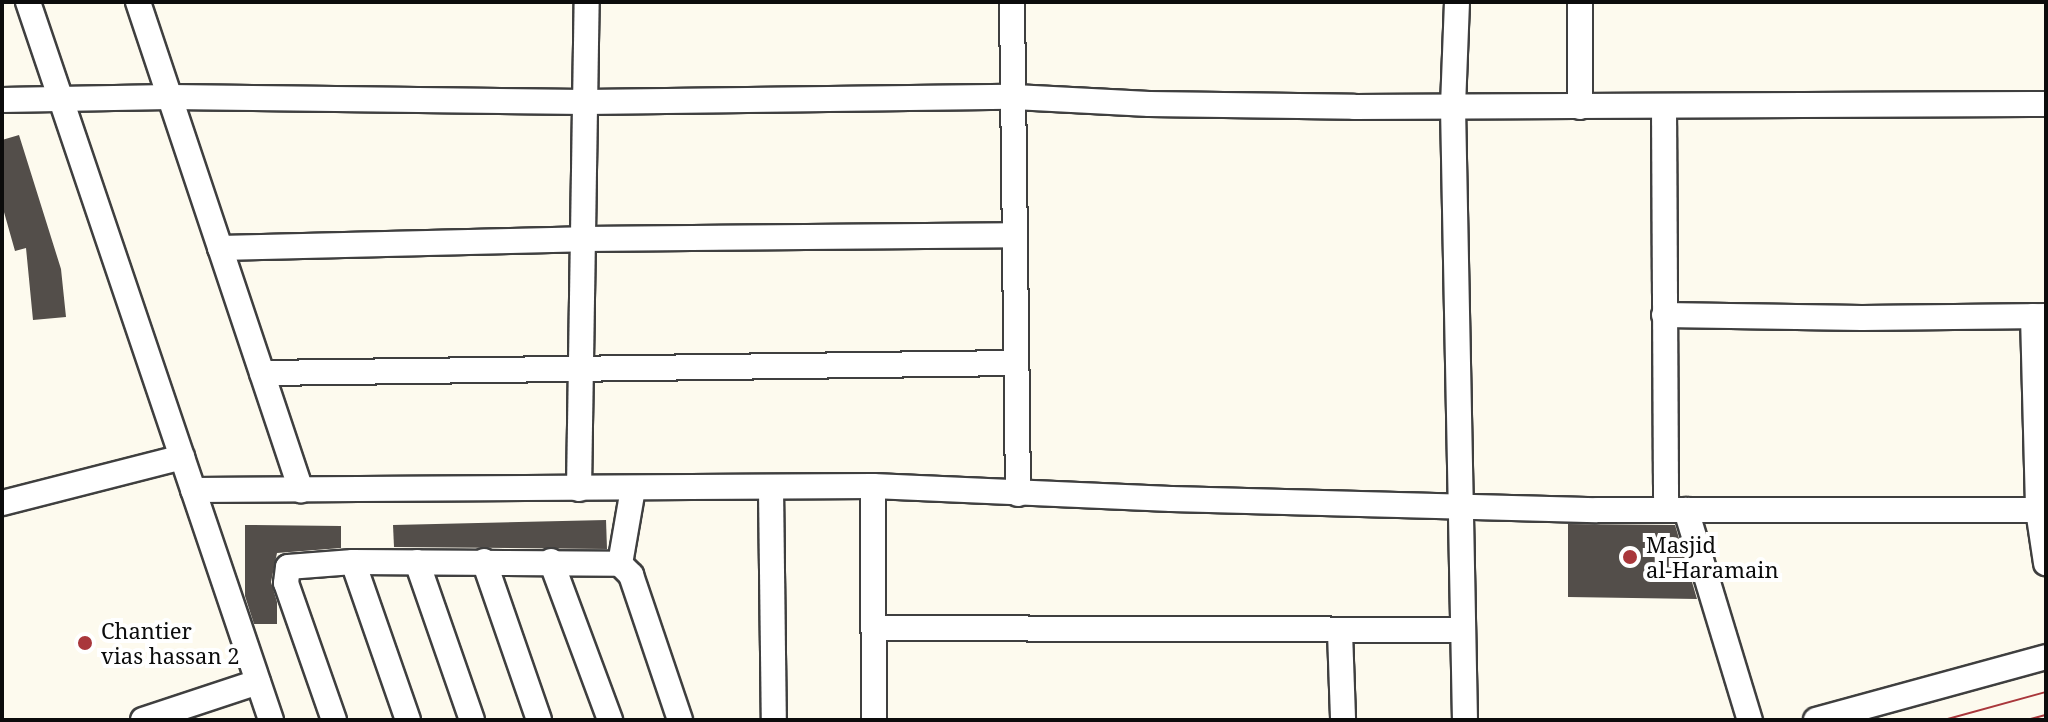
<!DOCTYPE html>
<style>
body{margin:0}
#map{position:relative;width:2048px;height:722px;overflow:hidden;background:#fdfaee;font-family:"Noto Serif",serif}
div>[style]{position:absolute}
.building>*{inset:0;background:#534e4a}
.roads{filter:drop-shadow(2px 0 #3f3f3f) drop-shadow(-2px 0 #3f3f3f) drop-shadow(0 2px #3f3f3f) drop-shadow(0 -2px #3f3f3f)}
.minor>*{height:24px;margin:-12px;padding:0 12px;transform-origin:12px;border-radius:12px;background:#fff}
.tram>*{height:2px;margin:-1px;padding:0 1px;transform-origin:1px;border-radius:1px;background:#a9373b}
.dots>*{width:22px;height:22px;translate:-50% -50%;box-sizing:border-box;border:4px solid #fff;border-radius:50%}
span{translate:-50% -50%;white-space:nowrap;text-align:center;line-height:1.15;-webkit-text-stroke:8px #fff;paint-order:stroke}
.poi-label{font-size:22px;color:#0c0c0c}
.left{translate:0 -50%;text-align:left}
.frame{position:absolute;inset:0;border:4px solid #0c0c0c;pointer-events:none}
</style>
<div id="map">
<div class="building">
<div style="clip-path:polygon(19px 135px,61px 269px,66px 317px,33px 320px,26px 248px,15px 251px,2px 205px,2px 140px)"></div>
<div style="clip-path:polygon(606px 520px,607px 549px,394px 547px,393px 525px)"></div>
<div style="clip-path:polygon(1568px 524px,1675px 525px,1697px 599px,1568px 597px)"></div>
<div style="clip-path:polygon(245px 525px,341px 526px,341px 548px,277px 553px,271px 582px,277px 602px,277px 624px,254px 624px,245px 596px)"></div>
</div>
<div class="roads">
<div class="minor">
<div style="left:28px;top:2px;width:758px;rotate:71.3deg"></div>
<div style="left:138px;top:2px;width:515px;rotate:71.53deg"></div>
<div style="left:1012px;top:2px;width:492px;rotate:89.3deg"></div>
<div style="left:1457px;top:2px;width:105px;rotate:92.2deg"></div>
<div style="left:1453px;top:107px;width:613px;rotate:88.88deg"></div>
<div style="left:1580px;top:2px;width:105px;rotate:90deg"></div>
<div style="left:2px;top:100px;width:168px;rotate:-1deg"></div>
<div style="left:170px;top:97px;width:415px;rotate:0.7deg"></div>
<div style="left:585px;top:102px;width:429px;rotate:-0.7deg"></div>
<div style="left:1014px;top:97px;width:135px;rotate:3deg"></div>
<div style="left:1149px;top:104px;width:205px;rotate:0.8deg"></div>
<div style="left:1354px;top:107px;width:692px;rotate:-0.25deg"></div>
<div style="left:1664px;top:107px;width:403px;rotate:89.7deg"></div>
<div style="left:220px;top:248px;width:363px;rotate:-1.4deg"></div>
<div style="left:583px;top:239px;width:431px;rotate:-0.5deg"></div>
<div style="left:1664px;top:315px;width:198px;rotate:0.9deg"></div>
<div style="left:1862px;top:318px;width:184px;rotate:-0.6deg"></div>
<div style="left:2033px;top:316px;width:194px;rotate:88.5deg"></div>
<div style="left:2038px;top:510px;width:54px;rotate:81.4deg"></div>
<div style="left:262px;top:373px;width:753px;rotate:-0.76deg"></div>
<div style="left:873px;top:486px;width:234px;rotate:89.8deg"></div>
<div style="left:579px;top:489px;width:487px;rotate:-89.1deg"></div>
<div style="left:771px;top:489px;width:231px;rotate:89.3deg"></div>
<div style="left:193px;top:490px;width:680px;rotate:-0.34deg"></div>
<div style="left:873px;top:486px;width:298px;rotate:2.5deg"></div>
<div style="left:1171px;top:499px;width:426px;rotate:1.5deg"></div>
<div style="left:1597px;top:510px;width:441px"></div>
<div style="left:2px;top:503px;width:186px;rotate:-14.3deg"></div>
<div style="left:1686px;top:510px;width:220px;rotate:73.1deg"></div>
<div style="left:484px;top:561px;width:168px;rotate:70.9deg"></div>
<div style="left:551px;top:561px;width:170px;rotate:69.6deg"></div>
<div style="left:353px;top:562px;width:167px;rotate:70.8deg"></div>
<div style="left:417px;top:562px;width:167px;rotate:70.8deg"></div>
<div style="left:620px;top:564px;width:76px;rotate:-80.2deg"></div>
<div style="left:874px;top:628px;width:589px;rotate:0.19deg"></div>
<div style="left:1340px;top:632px;width:88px;rotate:88deg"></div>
<div style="left:143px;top:720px;width:121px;rotate:-18.3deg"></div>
<div style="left:334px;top:720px;width:145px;rotate:-109.3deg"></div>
<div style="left:286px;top:583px;width:16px;rotate:-83deg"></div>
<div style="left:288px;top:567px;width:65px;rotate:-4.4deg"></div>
<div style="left:353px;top:562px;width:267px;rotate:0.4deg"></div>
<div style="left:620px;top:564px;width:16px;rotate:45deg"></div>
<div style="left:631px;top:575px;width:153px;rotate:71.3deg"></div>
<div style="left:1816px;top:720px;width:238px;rotate:-15.3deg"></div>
</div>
</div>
<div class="tram">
<div style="left:1944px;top:720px;width:106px;rotate:-15.4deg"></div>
<div style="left:2027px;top:720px;width:20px;rotate:-15deg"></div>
</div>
<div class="dots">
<div style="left:1630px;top:557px;background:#a9373b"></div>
<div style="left:85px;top:643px;background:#a9373b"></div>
</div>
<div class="poi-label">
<span class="left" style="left:1646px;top:557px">Masjid<br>al-Haramain</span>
<span class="left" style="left:101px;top:643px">Chantier<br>vias hassan 2</span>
</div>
<div class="frame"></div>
</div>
